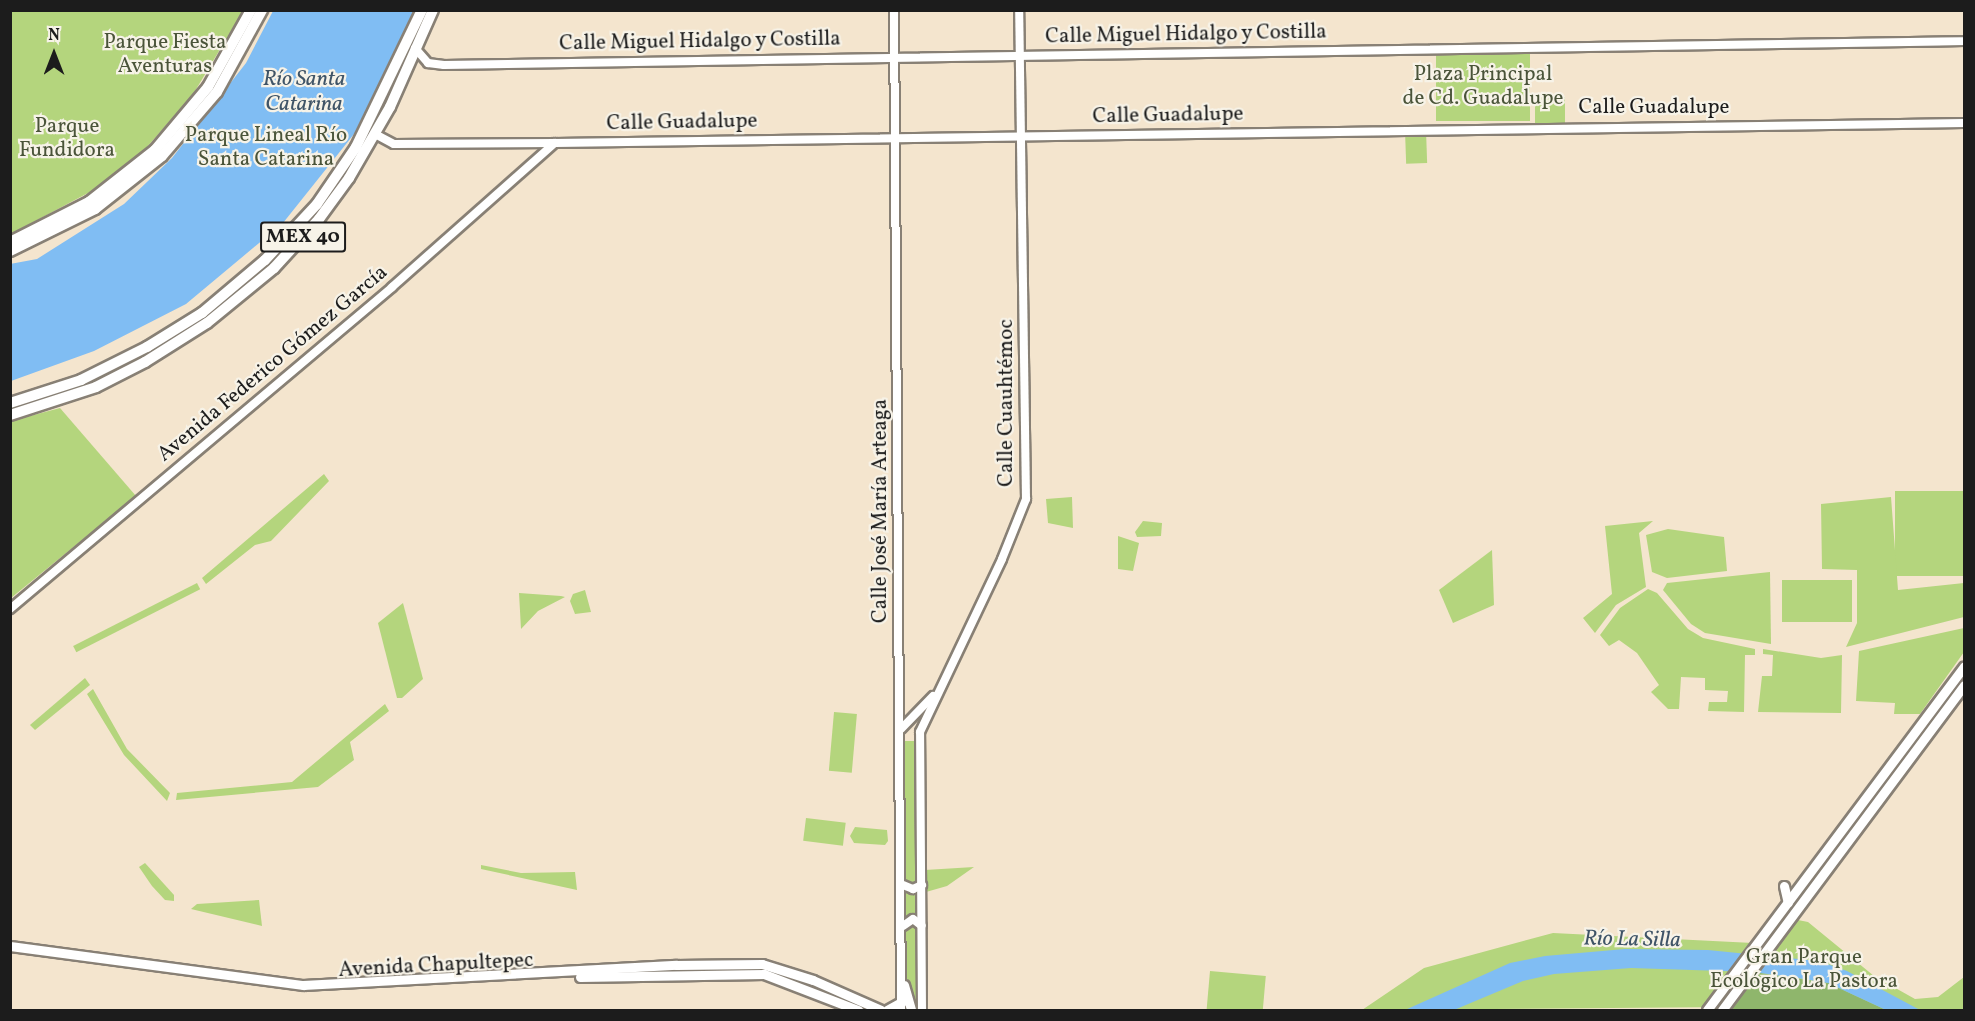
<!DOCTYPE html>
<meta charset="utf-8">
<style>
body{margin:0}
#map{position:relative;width:1975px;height:1021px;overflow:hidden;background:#f4e5ce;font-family:Vollkorn,serif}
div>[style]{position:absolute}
.green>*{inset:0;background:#b4d57d;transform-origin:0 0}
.forest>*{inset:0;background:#8fb66c}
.water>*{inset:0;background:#80bdf3}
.roads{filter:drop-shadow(2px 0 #888075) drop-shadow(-2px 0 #888075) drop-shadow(0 2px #888075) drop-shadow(0 -2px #888075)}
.minor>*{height:8px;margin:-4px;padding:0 4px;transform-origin:4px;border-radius:4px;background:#fff}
.major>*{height:9px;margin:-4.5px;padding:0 4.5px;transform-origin:4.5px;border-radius:4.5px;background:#fff}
.highway>*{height:10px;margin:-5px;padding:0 5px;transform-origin:5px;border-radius:5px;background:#fff}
span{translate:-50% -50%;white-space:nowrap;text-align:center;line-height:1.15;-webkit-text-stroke:4.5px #f7f3e8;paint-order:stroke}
.shield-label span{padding:2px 4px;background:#f7f3e8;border:2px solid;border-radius:4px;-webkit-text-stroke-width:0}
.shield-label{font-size:20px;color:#1c1c1c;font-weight:700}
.street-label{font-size:21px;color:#1c1c1c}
.park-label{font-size:21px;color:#4a5439}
.water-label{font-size:22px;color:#3f5467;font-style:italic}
.frame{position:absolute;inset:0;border:12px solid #1c1c1c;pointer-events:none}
.north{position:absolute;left:24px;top:24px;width:60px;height:60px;-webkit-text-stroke:4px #f7f3e8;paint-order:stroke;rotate:0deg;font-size:16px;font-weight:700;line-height:24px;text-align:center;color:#1c1c1c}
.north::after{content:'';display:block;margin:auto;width:21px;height:27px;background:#1c1c1c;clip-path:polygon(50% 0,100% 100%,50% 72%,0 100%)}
</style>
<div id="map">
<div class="green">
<div style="clip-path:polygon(10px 11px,243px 11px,192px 96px,139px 156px,103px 185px,11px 234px)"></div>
<div style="left:1530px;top:51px;width:70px;height:94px;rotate:90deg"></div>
<div style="left:1535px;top:97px;width:30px;height:27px"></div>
<div style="left:1426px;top:130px;width:33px;height:21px;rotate:88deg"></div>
<div style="clip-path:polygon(60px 408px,136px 496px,11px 598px,11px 421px)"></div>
<div style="clip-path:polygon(324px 474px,329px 481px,271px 541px,255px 545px,206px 584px,202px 578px)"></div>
<div style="left:1964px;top:491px;width:85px;height:69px;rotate:90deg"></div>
<div style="clip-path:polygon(1072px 497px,1073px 528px,1048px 523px,1046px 499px)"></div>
<div style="clip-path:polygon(1891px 497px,1898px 590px,1964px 583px,1964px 617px,1846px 647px,1857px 623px,1857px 570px,1822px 569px,1821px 504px)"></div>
<div style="clip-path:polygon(1143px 521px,1162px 523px,1161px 536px,1137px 537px,1135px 532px)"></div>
<div style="clip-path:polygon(1653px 521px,1639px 533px,1646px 587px,1616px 605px,1595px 633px,1583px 618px,1612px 594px,1605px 526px)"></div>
<div style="clip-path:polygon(1668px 529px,1724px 537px,1727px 571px,1667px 578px,1652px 572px,1646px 535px)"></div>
<div style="clip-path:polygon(1118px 536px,1139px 543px,1133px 571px,1118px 569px)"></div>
<div style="clip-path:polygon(1492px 550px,1494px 605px,1453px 623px,1439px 590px)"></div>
<div style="clip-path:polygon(1770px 572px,1771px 644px,1705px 633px,1691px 624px,1663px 590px,1667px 583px)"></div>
<div style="left:1782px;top:580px;width:70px;height:42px"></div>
<div style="left:197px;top:583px;width:7px;height:139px;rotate:63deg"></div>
<div style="clip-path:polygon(1648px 589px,1657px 593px,1688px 629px,1703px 638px,1755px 649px,1755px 655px,1745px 655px,1744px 712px,1708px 711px,1709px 702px,1727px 702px,1728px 691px,1705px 690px,1705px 678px,1681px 677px,1679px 709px,1668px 709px,1651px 692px,1659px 685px,1637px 653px,1619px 640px,1609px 646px,1600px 635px,1620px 608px)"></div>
<div style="clip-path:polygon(585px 590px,591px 612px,575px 614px,570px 601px,573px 594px)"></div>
<div style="clip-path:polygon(519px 593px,561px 596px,565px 597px,538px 611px,521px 629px)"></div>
<div style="clip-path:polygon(403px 603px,423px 679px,402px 698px,397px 698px,378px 623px)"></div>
<div style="clip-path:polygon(1964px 628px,1964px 652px,1920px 714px,1894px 714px,1895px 703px,1856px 701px,1859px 651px)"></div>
<div style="clip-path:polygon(1763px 649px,1821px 658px,1842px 655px,1841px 713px,1758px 712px,1762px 676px,1772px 676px,1773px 655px,1763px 654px)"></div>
<div style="clip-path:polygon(1964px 667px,1964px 680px,1908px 751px,1906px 747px)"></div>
<div style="clip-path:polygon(85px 678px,90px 685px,35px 730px,30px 725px)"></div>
<div style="clip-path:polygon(93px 689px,127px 749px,170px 793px,167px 801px,124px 755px,87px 694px)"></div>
<div style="clip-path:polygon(385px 704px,389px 711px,350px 742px,354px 760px,318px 787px,176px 800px,177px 793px,292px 782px)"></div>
<div style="left:834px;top:712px;width:23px;height:59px;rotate:5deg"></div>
<div style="left:902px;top:741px;width:15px;height:176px"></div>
<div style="left:806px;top:818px;width:40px;height:23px;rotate:7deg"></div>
<div style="clip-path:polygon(855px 827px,887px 830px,888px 841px,885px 845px,854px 843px,850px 836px)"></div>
<div style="clip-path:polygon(145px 863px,174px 895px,174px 901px,165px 900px,152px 886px,139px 867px)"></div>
<div style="clip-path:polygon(481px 865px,521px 873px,575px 872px,577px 890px,481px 869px)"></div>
<div style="clip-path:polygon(974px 867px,947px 886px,926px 892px,925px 870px)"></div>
<div style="clip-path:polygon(259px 900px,262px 926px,191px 909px,197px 904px)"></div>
<div style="clip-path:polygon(1793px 919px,1808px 922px,1874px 976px,1915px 999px,1938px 997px,1964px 977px,1964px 1010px,1726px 1010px,1728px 1007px,1362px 1010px,1424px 968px,1553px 933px,1773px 944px)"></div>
<div style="clip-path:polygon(909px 922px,918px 925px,918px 1010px,913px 1010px,906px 973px,905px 929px)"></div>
<div style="left:1210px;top:971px;width:56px;height:39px;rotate:5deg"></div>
</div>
<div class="forest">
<div style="clip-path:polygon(1753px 972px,1828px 983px,1886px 1010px,1729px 1010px)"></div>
</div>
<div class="water">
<div style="clip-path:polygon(273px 11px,415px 11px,358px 129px,283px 223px,186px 304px,94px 351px,11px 381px,10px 264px,37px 259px,124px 204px,172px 158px,246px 63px)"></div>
<div style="clip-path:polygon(1625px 949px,1708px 950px,1819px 961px,1847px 971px,1920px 1010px,1886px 1010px,1828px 983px,1797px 978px,1753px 972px,1631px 968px,1554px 974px,1523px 981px,1454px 1010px,1405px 1010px,1510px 963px,1545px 956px)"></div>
</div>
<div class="roads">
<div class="minor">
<div style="left:894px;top:10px;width:1000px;rotate:89.6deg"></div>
<div style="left:415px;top:48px;width:20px;rotate:49deg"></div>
<div style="left:428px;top:63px;width:16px;rotate:7deg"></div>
<div style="left:444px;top:65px;width:1520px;rotate:-0.9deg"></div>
<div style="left:375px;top:134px;width:21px;rotate:28deg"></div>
<div style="left:394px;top:144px;width:161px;rotate:-0.4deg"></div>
<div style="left:555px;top:143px;width:1409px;rotate:-0.81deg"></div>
<div style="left:10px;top:609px;width:500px;rotate:-40.1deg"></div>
<div style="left:392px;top:287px;width:217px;rotate:-41.5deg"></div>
<div style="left:901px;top:729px;width:46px;rotate:-45.9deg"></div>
<div style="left:903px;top:885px;width:11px;rotate:22deg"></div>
<div style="left:913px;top:889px;width:10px;rotate:-24deg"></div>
<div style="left:903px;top:926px;width:12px;rotate:-35deg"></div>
<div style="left:913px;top:919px;width:11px;rotate:38deg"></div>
<div style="left:922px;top:1010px;width:278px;rotate:-90.4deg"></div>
<div style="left:920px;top:732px;width:191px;rotate:-64.6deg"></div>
<div style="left:1002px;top:559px;width:65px;rotate:-68.2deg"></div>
<div style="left:1026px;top:499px;width:489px;rotate:-90.8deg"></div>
</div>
<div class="major">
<div style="left:1784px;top:886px;width:17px;rotate:77deg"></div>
<div style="left:10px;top:946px;width:296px;rotate:7.6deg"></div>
<div style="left:303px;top:985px;width:374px;rotate:-3.1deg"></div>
<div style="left:676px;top:965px;width:86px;rotate:-0.7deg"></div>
<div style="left:762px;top:964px;width:53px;rotate:17.4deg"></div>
<div style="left:813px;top:980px;width:74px;rotate:23.8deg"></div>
<div style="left:580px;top:977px;width:184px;rotate:-0.9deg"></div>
<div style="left:764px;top:974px;width:101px;rotate:21deg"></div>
<div style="left:904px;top:985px;width:26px;rotate:74deg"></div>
<div style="left:887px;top:1010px;width:18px;rotate:-29deg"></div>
<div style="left:1707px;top:1010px;width:429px;rotate:-53.2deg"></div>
<div style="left:1722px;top:1010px;width:405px;rotate:-53.3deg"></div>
</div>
<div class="highway">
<div style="left:10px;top:242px;width:89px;rotate:-26.9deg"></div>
<div style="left:89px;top:202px;width:84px;rotate:-38.2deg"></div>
<div style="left:155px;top:150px;width:82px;rotate:-49.9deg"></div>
<div style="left:208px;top:87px;width:88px;rotate:-60.8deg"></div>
<div style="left:10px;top:251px;width:95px;rotate:-26.3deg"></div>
<div style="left:95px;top:209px;width:85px;rotate:-38.3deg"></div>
<div style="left:162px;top:156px;width:84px;rotate:-49.3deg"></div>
<div style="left:217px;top:92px;width:94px;rotate:-61.2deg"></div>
<div style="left:10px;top:403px;width:75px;rotate:-17.9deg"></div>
<div style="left:81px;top:380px;width:74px;rotate:-26.6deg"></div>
<div style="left:147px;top:347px;width:65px;rotate:-31.7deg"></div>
<div style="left:202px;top:313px;width:82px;rotate:-40.1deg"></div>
<div style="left:265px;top:260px;width:76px;rotate:-47.1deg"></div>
<div style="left:317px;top:204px;width:69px;rotate:-55.6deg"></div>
<div style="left:356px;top:147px;width:152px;rotate:-64.3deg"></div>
<div style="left:10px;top:415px;width:90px;rotate:-18deg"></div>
<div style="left:96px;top:387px;width:55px;rotate:-27deg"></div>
<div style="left:145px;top:362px;width:73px;rotate:-32.2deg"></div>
<div style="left:207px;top:323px;width:87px;rotate:-39.4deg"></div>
<div style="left:274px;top:268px;width:67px;rotate:-47.4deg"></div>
<div style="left:319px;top:219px;width:51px;rotate:-53.8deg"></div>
<div style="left:349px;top:178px;width:82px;rotate:-60deg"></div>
<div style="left:390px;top:107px;width:106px;rotate:-66.1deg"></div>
</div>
</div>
<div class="shield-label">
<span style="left:303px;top:237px">MEX 40</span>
</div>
<div class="street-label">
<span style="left:1186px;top:35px;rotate:-1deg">Calle Miguel Hidalgo y Costilla</span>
<span style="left:700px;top:42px;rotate:-1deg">Calle Miguel Hidalgo y Costilla</span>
<span style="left:1654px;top:108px">Calle Guadalupe</span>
<span style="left:1168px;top:116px;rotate:-1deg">Calle Guadalupe</span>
<span style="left:682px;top:123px;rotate:-1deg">Calle Guadalupe</span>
<span style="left:273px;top:364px;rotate:-40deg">Avenida Federico Gómez García</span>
<span style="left:1007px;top:403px;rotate:-90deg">Calle Cuauhtémoc</span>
<span style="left:881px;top:511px;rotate:-90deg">Calle José María Arteaga</span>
<span style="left:436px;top:966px;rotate:-3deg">Avenida Chapultepec</span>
</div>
<div class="park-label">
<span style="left:165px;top:55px">Parque Fiesta<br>Aventuras</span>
<span style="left:1483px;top:87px">Plaza Principal<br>de Cd. Guadalupe</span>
<span style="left:67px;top:139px">Parque<br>Fundidora</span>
<span style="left:266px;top:148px">Parque Lineal Río<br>Santa Catarina</span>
<span style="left:1804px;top:970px">Gran Parque<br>Ecológico La Pastora</span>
</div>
<div class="water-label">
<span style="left:304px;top:92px">Río Santa<br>Catarina</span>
<span style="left:1632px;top:940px;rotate:1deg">Río La Silla</span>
</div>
<div class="frame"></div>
<div class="north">N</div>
</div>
